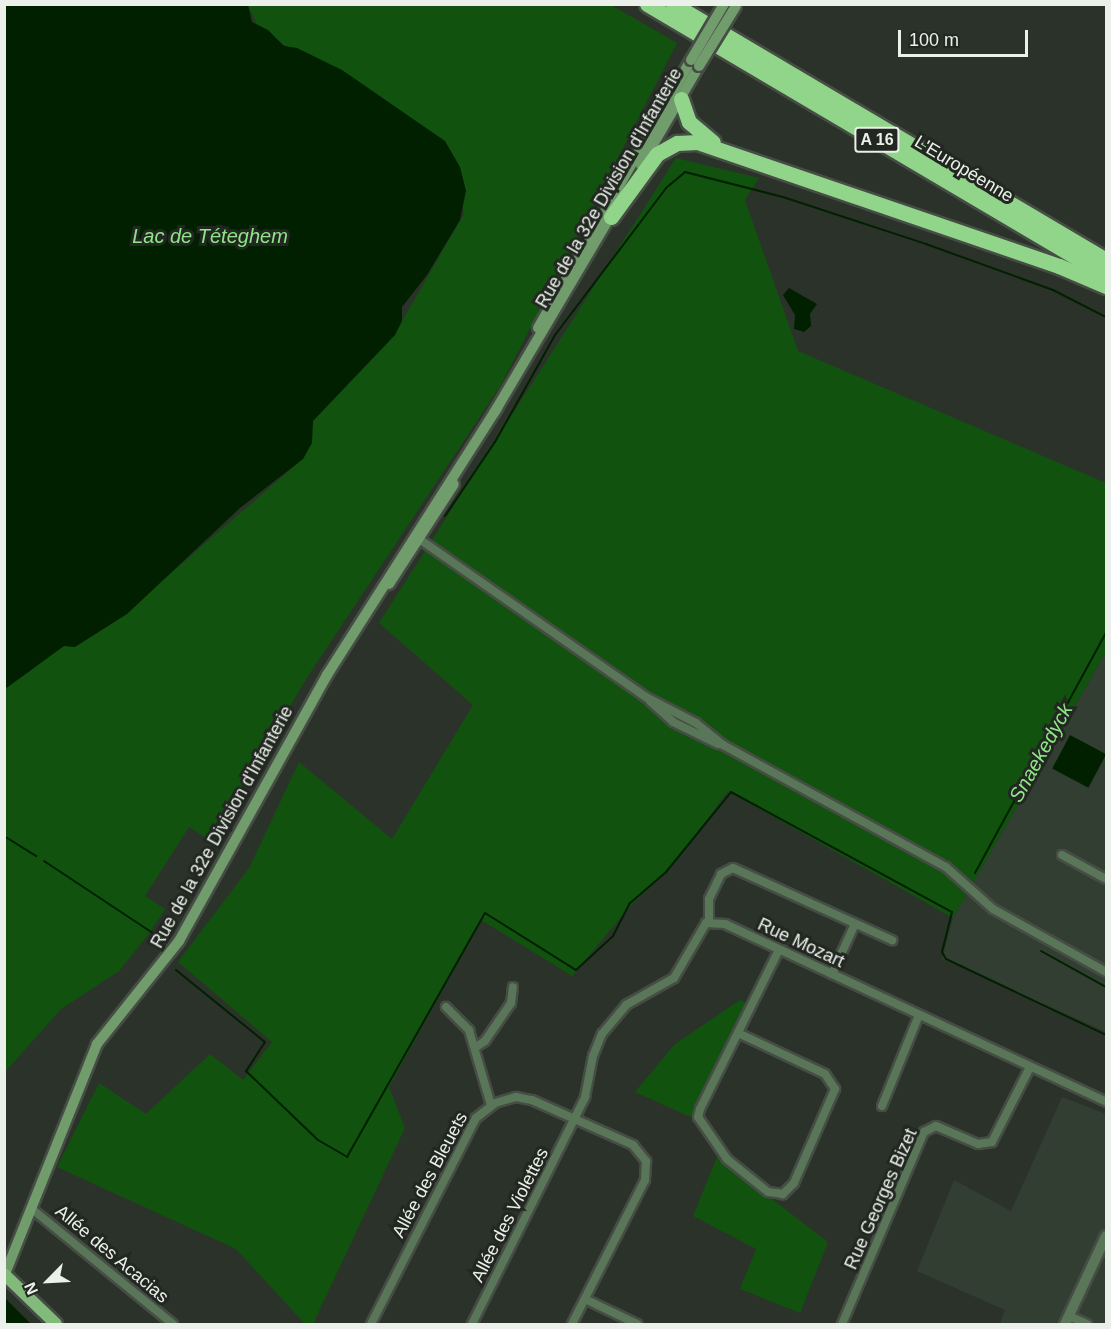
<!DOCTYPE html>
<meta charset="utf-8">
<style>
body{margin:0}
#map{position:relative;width:1111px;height:1329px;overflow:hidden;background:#2b322a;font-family:Arial,sans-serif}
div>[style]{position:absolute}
.built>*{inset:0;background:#323e31}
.green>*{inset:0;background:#12520f}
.water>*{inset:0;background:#002000;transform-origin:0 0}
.stream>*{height:2px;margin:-1px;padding:0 1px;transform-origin:1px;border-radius:1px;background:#002000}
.roads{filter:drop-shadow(2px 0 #464d45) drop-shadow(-2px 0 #464d45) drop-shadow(0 2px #464d45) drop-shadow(0 -2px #464d45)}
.minor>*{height:8px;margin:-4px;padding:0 4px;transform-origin:4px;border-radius:4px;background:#5a7658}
.tertiary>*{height:10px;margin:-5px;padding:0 5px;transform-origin:5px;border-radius:5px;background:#5a7658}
.secondary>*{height:10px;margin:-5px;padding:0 5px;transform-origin:5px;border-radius:5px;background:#719c6c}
.primary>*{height:12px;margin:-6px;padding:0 6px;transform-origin:6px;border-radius:6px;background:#82ba7c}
.motorway>*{height:15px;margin:-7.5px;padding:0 7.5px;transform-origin:7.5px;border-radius:7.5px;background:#91d58a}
.bridges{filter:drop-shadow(2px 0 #464d45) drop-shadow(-2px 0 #464d45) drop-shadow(0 2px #464d45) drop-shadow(0 -2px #464d45)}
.secondary-bridge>*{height:10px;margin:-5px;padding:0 5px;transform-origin:5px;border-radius:5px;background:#719c6c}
span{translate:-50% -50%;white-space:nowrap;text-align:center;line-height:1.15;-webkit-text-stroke:6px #222821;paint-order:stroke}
.shield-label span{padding:2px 4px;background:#222821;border:2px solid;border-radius:4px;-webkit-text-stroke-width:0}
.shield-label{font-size:16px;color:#ecf0eb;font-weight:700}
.street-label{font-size:18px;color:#ecf0eb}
.water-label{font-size:20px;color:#8ee686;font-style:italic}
.frame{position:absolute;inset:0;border:6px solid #ecf0eb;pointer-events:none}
.north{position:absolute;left:18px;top:1251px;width:60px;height:60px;-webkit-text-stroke:4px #222821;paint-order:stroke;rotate:246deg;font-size:16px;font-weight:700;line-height:24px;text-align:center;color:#ecf0eb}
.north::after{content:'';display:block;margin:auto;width:21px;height:27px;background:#ecf0eb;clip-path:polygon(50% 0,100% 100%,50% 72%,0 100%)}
.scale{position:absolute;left:898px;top:30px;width:130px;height:27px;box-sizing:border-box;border:3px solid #ecf0eb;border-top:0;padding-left:8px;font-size:18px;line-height:21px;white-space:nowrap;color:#ecf0eb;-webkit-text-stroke:4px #222821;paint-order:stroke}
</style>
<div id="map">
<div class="built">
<div style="clip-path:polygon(1106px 652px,1106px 1032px,942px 959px,953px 918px)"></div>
<div style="clip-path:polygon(1062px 1097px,1106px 1114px,1106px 1324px,1000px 1324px,1005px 1310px,917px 1271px,954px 1180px,1011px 1211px)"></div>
</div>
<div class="green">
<div style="clip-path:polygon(248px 5px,611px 5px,677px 43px,501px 385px,308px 676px,219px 825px,206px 838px,189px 827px,145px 896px,165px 909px,151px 931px,119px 971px,61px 1009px,5px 1072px,4px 688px,31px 671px,26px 611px,118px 619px,298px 463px,305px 423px,394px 335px,464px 214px,450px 150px,365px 91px,260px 31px)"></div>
<div style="clip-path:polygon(676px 158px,759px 178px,745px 200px,798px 351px,1106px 483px,1106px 652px,953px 918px,728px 791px,673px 865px,630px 906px,572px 976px,481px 920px,389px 1087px,405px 1128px,313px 1324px,305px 1324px,236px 1249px,57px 1167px,99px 1083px,146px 1114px,210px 1054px,243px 1080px,272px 1042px,178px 962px,249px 868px,299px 762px,392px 839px,473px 705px,379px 623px)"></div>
<div style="clip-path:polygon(740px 1000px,750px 1004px,693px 1118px,635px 1092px,675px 1044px)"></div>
<div style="clip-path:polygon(717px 1157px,828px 1242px,800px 1313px,740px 1289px,756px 1249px,693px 1216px)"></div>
</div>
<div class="water">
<div style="clip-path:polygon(4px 5px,248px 5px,252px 22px,268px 30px,284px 46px,297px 48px,342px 70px,445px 141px,460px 167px,466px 191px,460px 220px,427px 275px,402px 307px,402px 321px,395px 335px,313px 421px,312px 443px,303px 459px,240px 508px,127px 614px,75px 647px,64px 646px,5px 689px)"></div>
<div style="clip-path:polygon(789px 288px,817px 304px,810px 314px,811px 326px,804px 332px,794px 329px,795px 315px,783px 295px)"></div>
<div style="left:1070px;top:735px;width:41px;height:38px;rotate:28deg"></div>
<div style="clip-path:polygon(5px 1298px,31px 1324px,5px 1324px)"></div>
</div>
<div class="stream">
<div style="left:445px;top:516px;width:89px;rotate:-56deg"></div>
<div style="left:495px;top:442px;width:123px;rotate:-60.7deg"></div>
<div style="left:555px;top:335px;width:184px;rotate:-52.9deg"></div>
<div style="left:666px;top:188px;width:25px;rotate:-40deg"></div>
<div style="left:685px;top:172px;width:101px;rotate:14.3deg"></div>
<div style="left:783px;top:197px;width:151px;rotate:18.2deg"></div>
<div style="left:926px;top:244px;width:135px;rotate:19.9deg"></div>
<div style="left:1053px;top:290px;width:59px;rotate:27deg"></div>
<div style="left:4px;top:836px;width:38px;rotate:32deg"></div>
<div style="left:44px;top:861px;width:134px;rotate:33.5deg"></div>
<div style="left:975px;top:873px;width:273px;rotate:-61.4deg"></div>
<div style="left:1041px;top:951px;width:74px;rotate:29deg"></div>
<div style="left:176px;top:970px;width:114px;rotate:39deg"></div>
<div style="left:265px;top:1042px;width:35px;rotate:123deg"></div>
<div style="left:246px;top:1071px;width:100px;rotate:43.8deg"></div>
<div style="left:318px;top:1140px;width:34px;rotate:30deg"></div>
<div style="left:347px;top:1157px;width:280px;rotate:-60.5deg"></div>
<div style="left:485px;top:913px;width:107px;rotate:32.1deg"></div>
<div style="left:576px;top:970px;width:50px;rotate:-42.6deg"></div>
<div style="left:613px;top:936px;width:36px;rotate:-63deg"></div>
<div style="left:629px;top:904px;width:49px;rotate:-40.9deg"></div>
<div style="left:666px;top:872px;width:103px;rotate:-50.9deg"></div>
<div style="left:731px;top:792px;width:251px;rotate:28.5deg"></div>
<div style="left:952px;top:912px;width:41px;rotate:104deg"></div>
<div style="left:942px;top:952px;width:8px;rotate:60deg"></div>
<div style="left:946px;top:959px;width:177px;rotate:25.4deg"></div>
</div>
<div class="roads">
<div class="minor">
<div style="left:415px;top:536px;width:282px;rotate:34.9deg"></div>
<div style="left:646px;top:697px;width:56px;rotate:27.5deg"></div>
<div style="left:696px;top:723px;width:35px;rotate:39deg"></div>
<div style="left:723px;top:745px;width:254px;rotate:28.7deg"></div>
<div style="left:946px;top:867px;width:63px;rotate:41.8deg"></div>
<div style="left:993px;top:909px;width:129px;rotate:29.1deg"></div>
<div style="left:650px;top:701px;width:31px;rotate:42deg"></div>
<div style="left:673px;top:722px;width:50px;rotate:26.1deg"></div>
<div style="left:1062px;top:855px;width:50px;rotate:28.6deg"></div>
<div style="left:709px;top:922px;width:23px;rotate:-90deg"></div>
<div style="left:709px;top:899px;width:28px;rotate:-64deg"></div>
<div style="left:721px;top:874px;width:13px;rotate:-27deg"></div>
<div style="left:733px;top:868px;width:175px;rotate:24.4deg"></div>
<div style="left:832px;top:974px;width:55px;rotate:-65.3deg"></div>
<div style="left:446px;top:1007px;width:33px;rotate:45deg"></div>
<div style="left:469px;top:1030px;width:78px;rotate:73.7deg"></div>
<div style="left:738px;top:1033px;width:96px;rotate:25.2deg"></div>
<div style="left:825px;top:1074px;width:18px;rotate:56deg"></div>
<div style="left:835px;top:1089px;width:103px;rotate:113.6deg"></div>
<div style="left:794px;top:1183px;width:16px;rotate:135deg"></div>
<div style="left:783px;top:1194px;width:15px;rotate:-172deg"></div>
<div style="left:768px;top:1192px;width:53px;rotate:-141.2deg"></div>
<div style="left:727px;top:1159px;width:51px;rotate:-124.6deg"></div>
<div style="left:698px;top:1117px;width:8px;rotate:-76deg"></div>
<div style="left:700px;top:1109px;width:178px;rotate:-63.6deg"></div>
<div style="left:476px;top:1047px;width:11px;rotate:-34deg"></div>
<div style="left:485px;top:1041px;width:46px;rotate:-55.6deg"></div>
<div style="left:511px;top:1003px;width:16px;rotate:-83deg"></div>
<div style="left:882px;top:1106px;width:98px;rotate:-67.9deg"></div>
<div style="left:32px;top:1209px;width:182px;rotate:39.2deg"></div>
<div style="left:585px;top:1299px;width:58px;rotate:25.7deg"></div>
<div style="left:1069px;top:1316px;width:20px;rotate:24deg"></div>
<div style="left:371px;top:1324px;width:231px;rotate:-63deg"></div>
<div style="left:476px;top:1118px;width:24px;rotate:-38deg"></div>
<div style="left:495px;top:1103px;width:22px;rotate:-16deg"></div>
<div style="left:516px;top:1097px;width:16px;rotate:11deg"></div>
<div style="left:532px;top:1100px;width:111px;rotate:24deg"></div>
<div style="left:633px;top:1145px;width:21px;rotate:51deg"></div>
<div style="left:646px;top:1161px;width:19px;rotate:93deg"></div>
<div style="left:645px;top:1180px;width:161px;rotate:116.9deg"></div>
<div style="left:472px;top:1324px;width:254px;rotate:-63.5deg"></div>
<div style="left:585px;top:1097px;width:42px;rotate:-79deg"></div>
<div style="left:593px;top:1056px;width:24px;rotate:-68deg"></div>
<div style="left:602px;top:1034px;width:38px;rotate:-50deg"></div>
<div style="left:626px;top:1005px;width:55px;rotate:-29.4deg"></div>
<div style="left:674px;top:978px;width:64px;rotate:-59.8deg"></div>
<div style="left:706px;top:923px;width:19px;rotate:3deg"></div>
<div style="left:725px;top:924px;width:421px;rotate:25deg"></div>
<div style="left:842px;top:1324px;width:209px;rotate:-66.9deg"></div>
<div style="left:924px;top:1132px;width:13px;rotate:-27deg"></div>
<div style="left:936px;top:1126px;width:46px;rotate:23.2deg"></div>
<div style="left:978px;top:1144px;width:14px;rotate:-8deg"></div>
<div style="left:992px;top:1142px;width:84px;rotate:-63.1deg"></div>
</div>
<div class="tertiary">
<div style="left:1065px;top:1324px;width:97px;rotate:-65deg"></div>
</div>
<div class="secondary">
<div style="left:641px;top:165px;width:115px;rotate:-59.6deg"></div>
<div style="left:538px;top:328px;width:309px;rotate:-60.3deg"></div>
<div style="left:494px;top:413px;width:234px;rotate:-59.4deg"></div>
<div style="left:389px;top:584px;width:119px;rotate:-57deg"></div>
<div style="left:5px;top:1274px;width:248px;rotate:-68.2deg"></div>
<div style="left:97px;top:1044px;width:132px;rotate:-51.5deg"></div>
<div style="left:179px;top:941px;width:304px;rotate:-60.9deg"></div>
<div style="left:327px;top:675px;width:317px;rotate:-57.5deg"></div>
</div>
<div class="primary">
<div style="left:4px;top:1274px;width:72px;rotate:43.9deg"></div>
</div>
<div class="motorway">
<div style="left:647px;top:4px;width:533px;rotate:30.56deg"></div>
<div style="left:673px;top:4px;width:503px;rotate:30.59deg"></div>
<div style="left:681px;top:99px;width:24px;rotate:71deg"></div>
<div style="left:689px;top:122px;width:31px;rotate:40deg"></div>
<div style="left:611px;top:217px;width:78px;rotate:-53.9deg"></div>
<div style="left:657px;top:154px;width:23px;rotate:-29deg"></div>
<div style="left:677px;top:143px;width:20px;rotate:-3deg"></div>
<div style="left:697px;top:142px;width:383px;rotate:18.9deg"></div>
<div style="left:1059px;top:266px;width:51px;rotate:23.1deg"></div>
</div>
</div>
<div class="bridges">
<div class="secondary-bridge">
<div style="left:691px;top:60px;width:65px;rotate:-59.5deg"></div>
<div style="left:699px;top:66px;width:70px;rotate:-58.3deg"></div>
</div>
</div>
<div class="shield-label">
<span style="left:877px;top:140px">A 16</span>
</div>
<div class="street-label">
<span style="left:964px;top:169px;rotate:31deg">L'Européenne</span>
<span style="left:609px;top:188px;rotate:-60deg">Rue de la 32e Division d'Infanterie</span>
<span style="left:222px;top:827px;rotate:-61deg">Rue de la 32e Division d'Infanterie</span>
<span style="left:801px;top:943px;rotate:25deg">Rue Mozart</span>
<span style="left:430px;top:1175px;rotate:-62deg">Allée des Bleuets</span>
<span style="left:881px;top:1199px;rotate:-66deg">Rue Georges Bizet</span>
<span style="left:510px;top:1215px;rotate:-63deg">Allée des Violettes</span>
<span style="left:112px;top:1254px;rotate:40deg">Allée des Acacias</span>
</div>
<div class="water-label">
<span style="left:210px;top:236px">Lac de Téteghem</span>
<span style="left:1041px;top:753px;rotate:-61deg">Snaekedyck</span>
</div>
<div class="frame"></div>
<div class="north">N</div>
<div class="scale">100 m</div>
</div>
